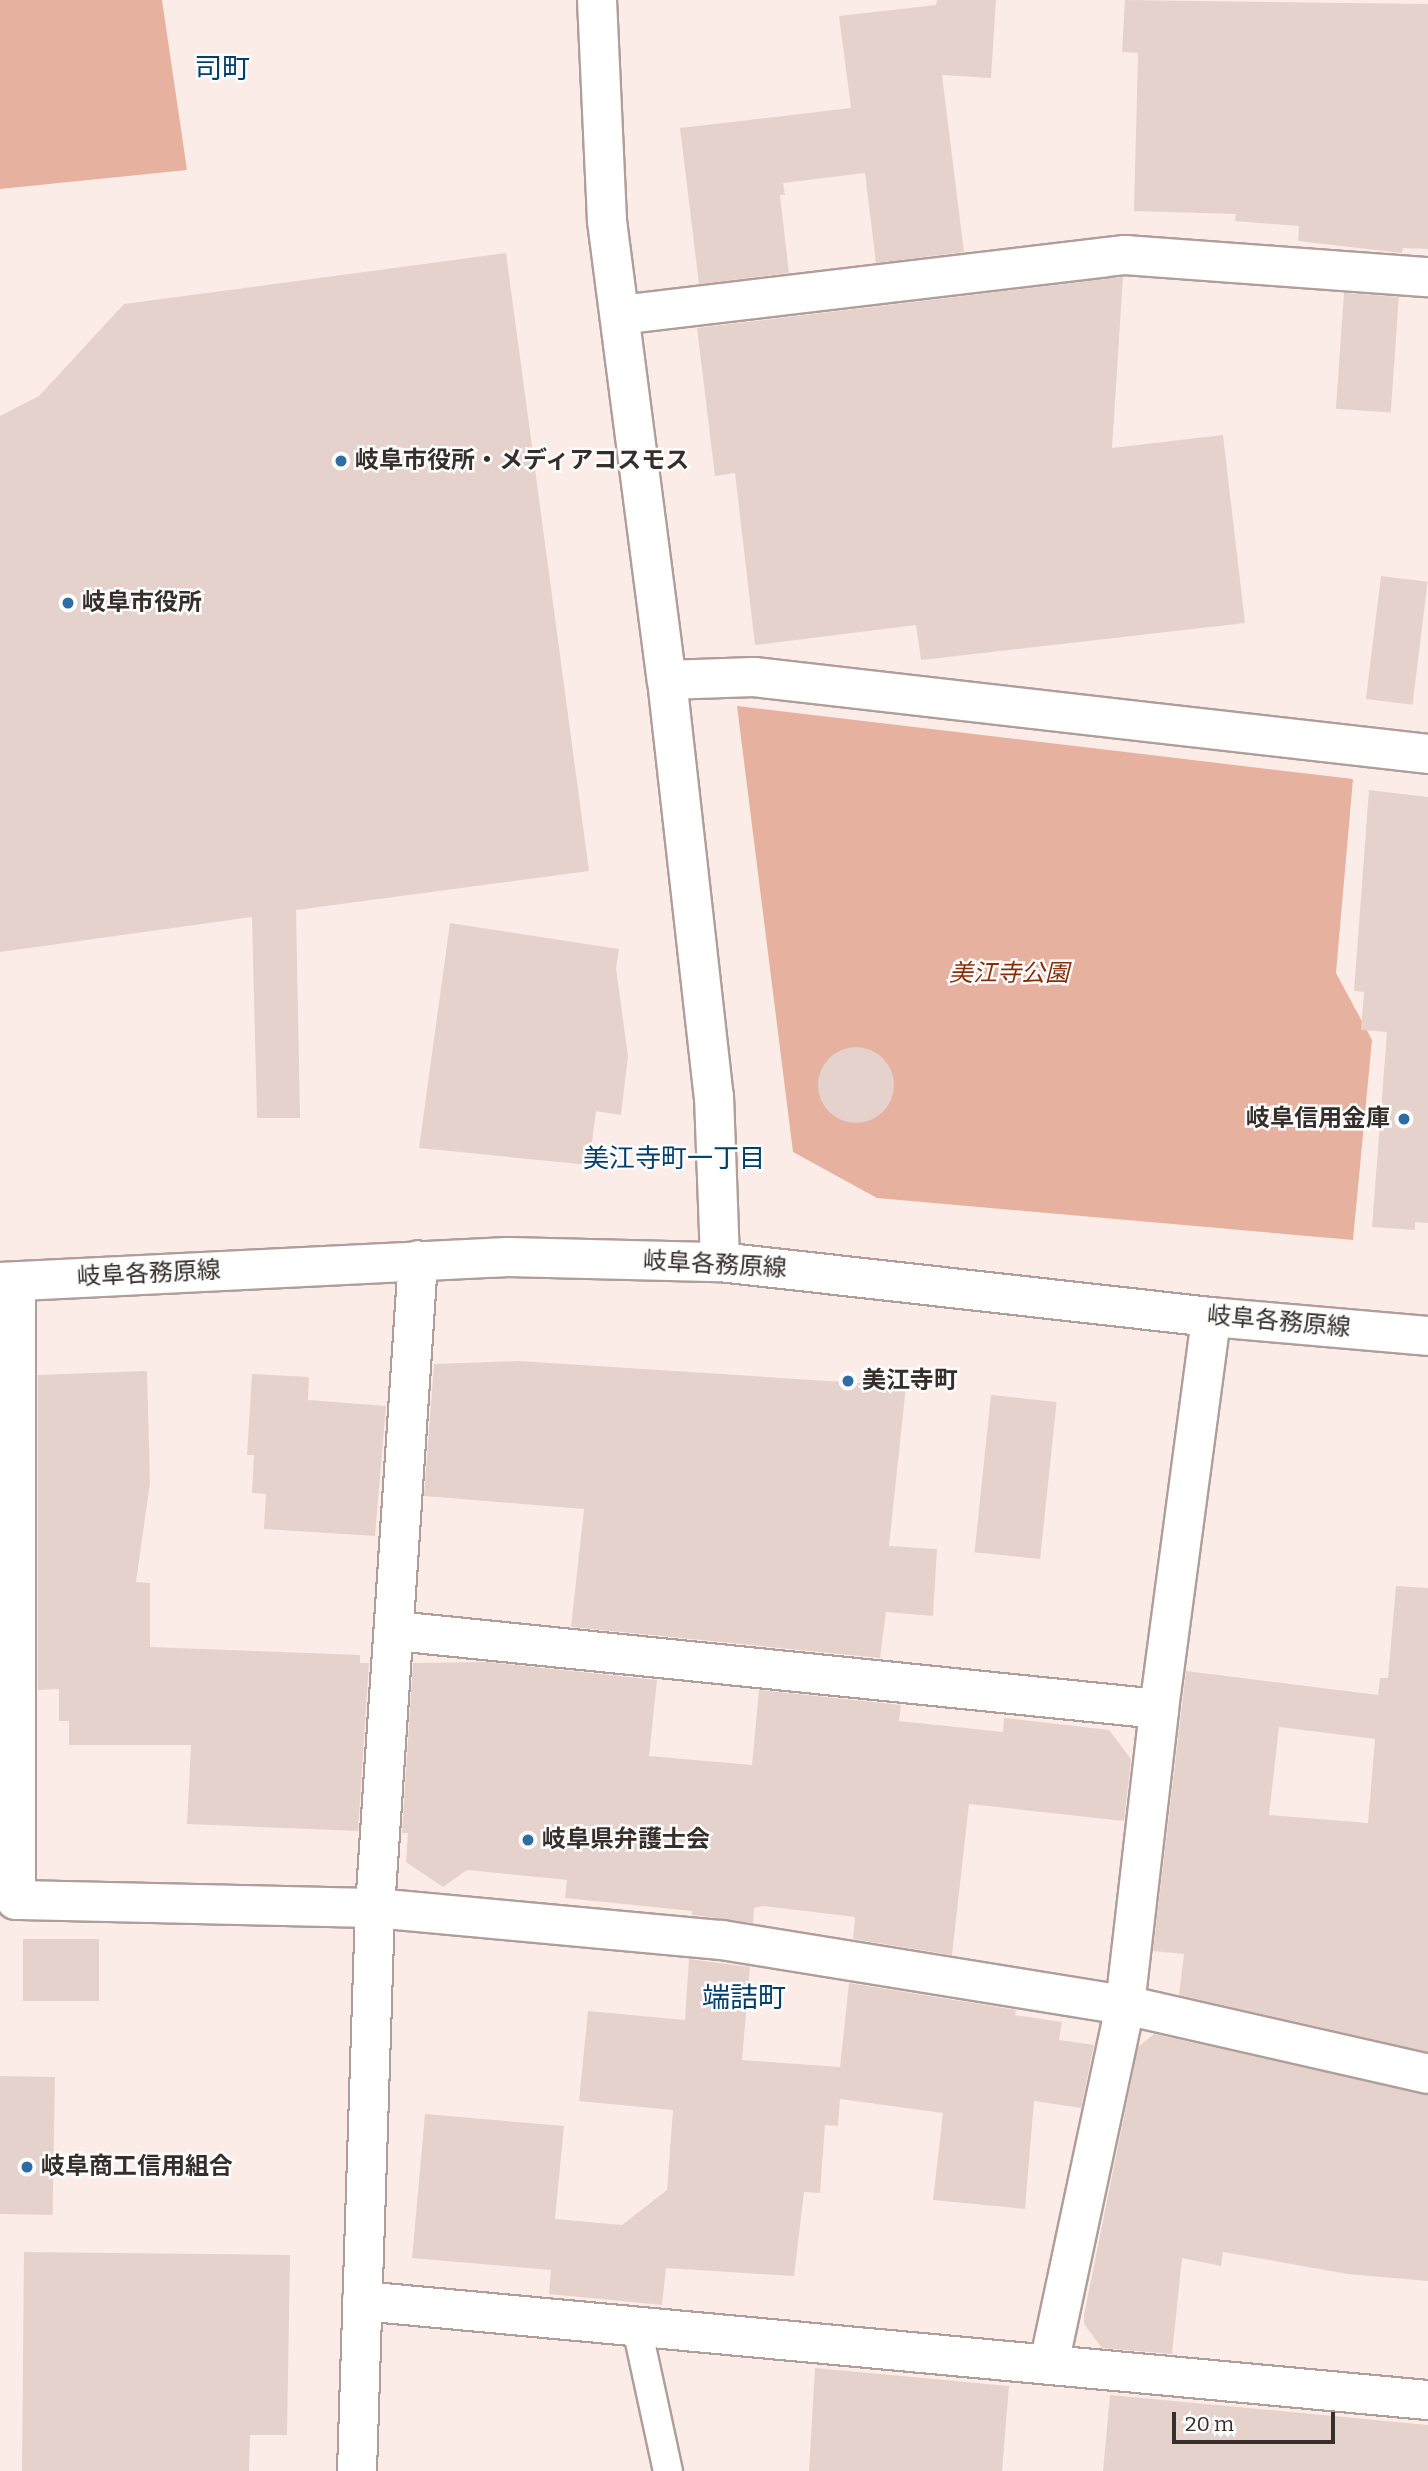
<!DOCTYPE html>
<meta charset="utf-8">
<style>
body{margin:0}
#map{position:relative;width:1428px;height:2471px;overflow:hidden;background:#fcece7;font-family:Bitter,"Noto Sans JP",serif}
div>[style]{position:absolute}
.green>*{inset:0;background:#e7b1a0}
.building>*{inset:0;background:#e6d2cc;transform-origin:0 0}
.round{border-radius:50%}
.roads{filter:drop-shadow(2px 0 #b09e98) drop-shadow(-2px 0 #b09e98) drop-shadow(0 2px #b09e98) drop-shadow(0 -2px #b09e98)}
.lane>*{height:28px;margin:-14px;padding:0 14px;transform-origin:14px;border-radius:14px;background:#fff}
.street>*{height:38px;margin:-19px;padding:0 19px;transform-origin:19px;border-radius:19px;background:#fff}
.secondary>*{height:38px;margin:-19px;padding:0 19px;transform-origin:19px;border-radius:19px;background:#fff}
.dots>*{width:19px;height:19px;translate:-50% -50%;box-sizing:border-box;border:4px solid #fdfdfd;border-radius:50%}
span{translate:-50% -50%;white-space:nowrap;text-align:center;line-height:1.15;-webkit-text-stroke:5px #fdfdfd;paint-order:stroke}
.poi-label{font-size:24px;color:#352e2b;font-weight:700}
.left{translate:0 -50%;text-align:left}
.right{translate:-100% -50%;text-align:right}
.park-label{font-size:24px;color:#892d09;font-style:italic}
.street-label{font-size:24px;color:#352e2b}
.neighbourhood-label{font-size:26px;color:#003f6f}
.quarter-label{font-size:28px;color:#003f6f}
.scale{position:absolute;left:1172px;top:2412px;width:163px;height:32px;box-sizing:border-box;border:4px solid #352e2b;border-top:0;padding-left:9px;font-size:21px;line-height:24px;white-space:nowrap;color:#352e2b;-webkit-text-stroke:5px #fdfdfd;paint-order:stroke}
</style>
<div id="map">
<div class="green">
<div style="clip-path:polygon(0 0,162px 0,187px 170px,0 189px)"></div>
<div style="clip-path:polygon(737px 706px,1353px 779px,1336px 973px,1372px 1040px,1353px 1240px,877px 1198px,793px 1152px)"></div>
</div>
<div class="building">
<div style="clip-path:polygon(937px 0,996px 0,991px 78px,942px 75px,964px 252px,876px 263px,865px 173px,783px 183px,785px 195px,780px 195px,789px 273px,699px 284px,680px 128px,851px 108px,839px 16px,936px 5px)"></div>
<div style="clip-path:polygon(1125px 0,1428px 4px,1428px 249px,1403px 248px,1402px 253px,1298px 241px,1299px 226px,1235px 221px,1236px 214px,1134px 211px,1138px 53px,1122px 52px)"></div>
<div style="clip-path:polygon(506px 253px,589px 871px,296px 910px,300px 1118px,257px 1118px,252px 917px,0 952px,0 416px,39px 396px,124px 304px)"></div>
<div style="clip-path:polygon(1123px 277px,1112px 448px,1223px 435px,1245px 623px,921px 660px,916px 625px,755px 645px,735px 473px,715px 476px,697px 328px)"></div>
<div style="left:1344px;top:293px;width:55px;height:116px;rotate:4deg"></div>
<div style="left:1381px;top:576px;width:47px;height:124px;rotate:7deg"></div>
<div style="clip-path:polygon(1369px 790px,1428px 797px,1428px 1223px,1415px 1222px,1415px 1230px,1372px 1227px,1387px 1032px,1361px 1030px,1364px 992px,1354px 991px)"></div>
<div style="clip-path:polygon(450px 923px,619px 949px,616px 968px,628px 1056px,621px 1115px,596px 1111px,589px 1165px,419px 1148px)"></div>
<div class="round" style="left:818px;top:1047px;width:76px;height:76px"></div>
<div style="clip-path:polygon(519px 1361px,906px 1386px,889px 1546px,937px 1549px,933px 1616px,886px 1612px,880px 1658px,571px 1627px,584px 1509px,424px 1496px,434px 1364px)"></div>
<div style="clip-path:polygon(147px 1371px,150px 1483px,136px 1582px,150px 1583px,150px 1647px,360px 1655px,360px 1663px,369px 1663px,358px 1831px,187px 1824px,191px 1745px,69px 1745px,69px 1721px,59px 1721px,59px 1689px,38px 1690px,38px 1375px)"></div>
<div style="clip-path:polygon(252px 1374px,309px 1377px,308px 1400px,386px 1406px,375px 1536px,264px 1529px,266px 1494px,252px 1493px,254px 1455px,247px 1455px)"></div>
<div style="left:991px;top:1395px;width:66px;height:158px;rotate:6deg"></div>
<div style="clip-path:polygon(evenodd,1396px 1586px,1428px 1588px,1428px 2052px,1179px 1995px,1184px 1954px,1153px 1951px,1186px 1671px,1378px 1695px,1380px 1678px,1388px 1678px,1396px 1586px,1279px 1727px,1375px 1739px,1368px 1823px,1269px 1815px,1279px 1727px)"></div>
<div style="clip-path:polygon(487px 1662px,657px 1680px,649px 1756px,752px 1765px,759px 1690px,901px 1705px,899px 1721px,1003px 1732px,1004px 1718px,1109px 1730px,1131px 1759px,1124px 1821px,969px 1804px,952px 1955px,853px 1939px,855px 1917px,763px 1906px,754px 1908px,753px 1923px,692px 1915px,692px 1911px,565px 1898px,567px 1880px,467px 1870px,443px 1887px,406px 1862px,408px 1833px,402px 1833px,413px 1663px)"></div>
<div style="left:23px;top:1939px;width:76px;height:62px"></div>
<div style="clip-path:polygon(689px 1959px,750px 1967px,742px 2060px,840px 2067px,849px 1983px,1016px 2010px,1015px 2015px,1062px 2022px,1059px 2040px,1094px 2045px,1081px 2108px,1034px 2101px,1025px 2209px,933px 2200px,943px 2113px,840px 2099px,838px 2126px,825px 2125px,820px 2193px,804px 2192px,794px 2276px,666px 2268px,662px 2305px,549px 2294px,551px 2270px,412px 2258px,425px 2114px,564px 2126px,555px 2219px,622px 2225px,667px 2190px,673px 2110px,579px 2101px,588px 2011px,685px 2020px)"></div>
<div style="clip-path:polygon(1154px 2034px,1428px 2095px,1428px 2281px,1348px 2274px,1223px 2252px,1221px 2266px,1182px 2258px,1172px 2354px,1102px 2348px,1084px 2324px,1084px 2315px,1138px 2047px)"></div>
<div style="left:0;top:2076px;width:55px;height:138px;rotate:1deg"></div>
<div style="clip-path:polygon(24px 2252px,290px 2255px,287px 2435px,250px 2435px,249px 2471px,22px 2471px)"></div>
<div style="clip-path:polygon(815px 2368px,1009px 2386px,1002px 2471px,809px 2471px)"></div>
<div style="clip-path:polygon(1110px 2395px,1428px 2425px,1428px 2471px,1103px 2471px)"></div>
</div>
<div class="roads">
<div class="lane">
<div style="left:637px;top:2328px;width:146px;rotate:77.8deg"></div>
</div>
<div class="street">
<div style="left:620px;top:315px;width:509px;rotate:-6.78deg"></div>
<div style="left:1125px;top:255px;width:304px;rotate:4.2deg"></div>
<div style="left:667px;top:680px;width:87px;rotate:-2deg"></div>
<div style="left:754px;top:677px;width:678px;rotate:6.52deg"></div>
<div style="left:16px;top:1282px;width:618px;rotate:90deg"></div>
<div style="left:16px;top:1900px;width:359px;rotate:1.3deg"></div>
<div style="left:375px;top:1908px;width:348px;rotate:5.3deg"></div>
<div style="left:722px;top:1940px;width:408px;rotate:9.2deg"></div>
<div style="left:1125px;top:2005px;width:311px;rotate:12.8deg"></div>
<div style="left:396px;top:1631px;width:767px;rotate:5.84deg"></div>
<div style="left:362px;top:2301px;width:1071px;rotate:5.31deg"></div>
<div style="left:1049px;top:2364px;width:367px;rotate:-78deg"></div>
<div style="left:1125px;top:2005px;width:298px;rotate:-83.4deg"></div>
<div style="left:1159px;top:1709px;width:395px;rotate:-82.4deg"></div>
<div style="left:357px;top:2471px;width:563px;rotate:-88.17deg"></div>
<div style="left:375px;top:1908px;width:649px;rotate:-86.2deg"></div>
</div>
<div class="secondary">
<div style="left:597px;top:0;width:221px;rotate:87.4deg"></div>
<div style="left:607px;top:221px;width:463px;rotate:82.6deg"></div>
<div style="left:667px;top:680px;width:419px;rotate:83.6deg"></div>
<div style="left:714px;top:1096px;width:166px;rotate:87.9deg"></div>
<div style="left:0;top:1282px;width:509px;rotate:-2.82deg"></div>
<div style="left:508px;top:1257px;width:212px;rotate:1.4deg"></div>
<div style="left:720px;top:1262px;width:494px;rotate:6.4deg"></div>
<div style="left:1211px;top:1317px;width:218px;rotate:5deg"></div>
</div>
</div>
<div class="dots">
<div style="left:341px;top:461px;background:#2e6ca3"></div>
<div style="left:68px;top:603px;background:#2e6ca3"></div>
<div style="left:1404px;top:1119px;background:#2e6ca3"></div>
<div style="left:848px;top:1381px;background:#2e6ca3"></div>
<div style="left:528px;top:1840px;background:#2e6ca3"></div>
<div style="left:27px;top:2167px;background:#2e6ca3"></div>
</div>
<div class="poi-label">
<span class="left" style="left:355px;top:461px">岐阜市役所・メディアコスモス</span>
<span class="left" style="left:82px;top:603px">岐阜市役所</span>
<span class="right" style="left:1390px;top:1119px">岐阜信用金庫</span>
<span class="left" style="left:862px;top:1381px">美江寺町</span>
<span class="left" style="left:542px;top:1840px">岐阜県弁護士会</span>
<span class="left" style="left:41px;top:2167px">岐阜商工信用組合</span>
</div>
<div class="park-label">
<span style="left:1009px;top:974px">美江寺公園</span>
</div>
<div class="street-label">
<span style="left:715px;top:1265px;rotate:3deg">岐阜各務原線</span>
<span style="left:149px;top:1274px;rotate:-3deg">岐阜各務原線</span>
<span style="left:1279px;top:1322px;rotate:5deg">岐阜各務原線</span>
</div>
<div class="neighbourhood-label">
<span style="left:674px;top:1159px">美江寺町一丁目</span>
</div>
<div class="quarter-label">
<span style="left:222px;top:69px">司町</span>
<span style="left:744px;top:1998px">端詰町</span>
</div>
<div class="scale">20 m</div>
</div>
